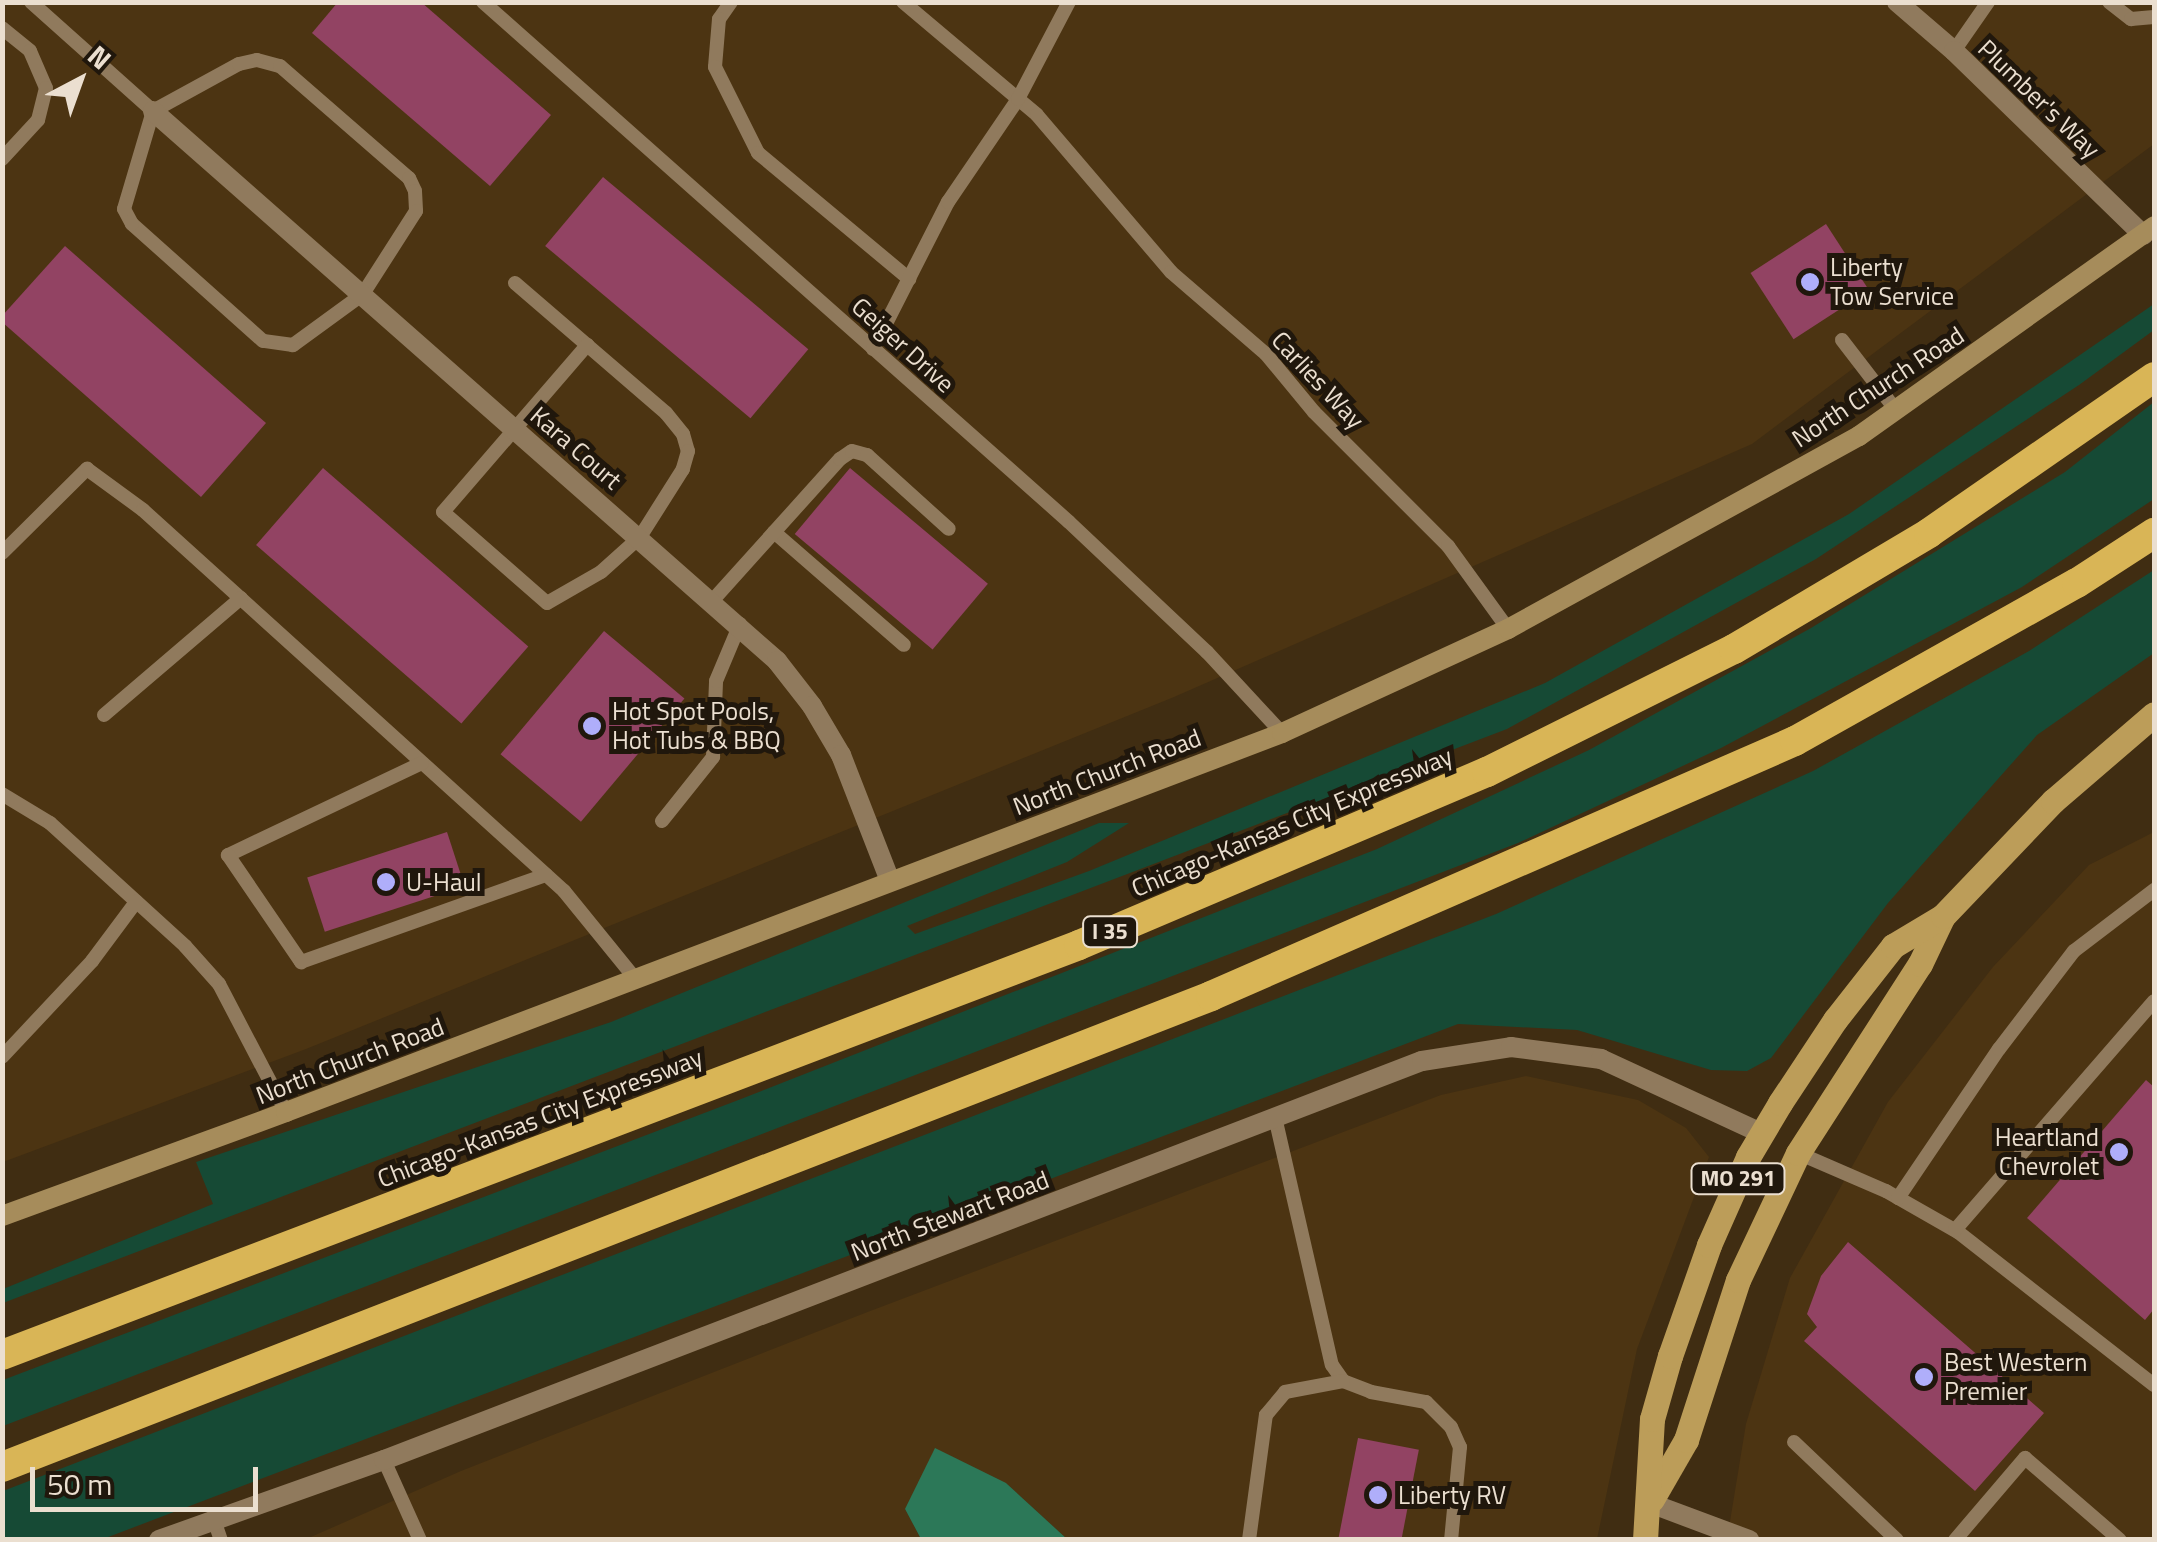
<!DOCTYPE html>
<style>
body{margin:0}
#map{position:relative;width:2157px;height:1542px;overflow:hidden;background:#402d12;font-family:"Titillium Web",sans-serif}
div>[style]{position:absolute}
.built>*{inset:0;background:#4c3412}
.green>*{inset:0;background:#164a35}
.forest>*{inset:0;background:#2c7858}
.building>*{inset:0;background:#924363;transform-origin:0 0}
.service>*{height:14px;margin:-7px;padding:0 7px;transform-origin:7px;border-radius:7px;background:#907a5d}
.minor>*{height:20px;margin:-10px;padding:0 10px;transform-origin:10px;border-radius:10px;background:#907a5d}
.secondary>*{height:20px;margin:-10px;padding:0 10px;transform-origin:10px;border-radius:10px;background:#a68c5b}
.primary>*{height:25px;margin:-12.5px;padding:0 12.5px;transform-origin:12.5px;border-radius:12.5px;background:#bc9d59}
.motorway>*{height:30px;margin:-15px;padding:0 15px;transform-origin:15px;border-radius:15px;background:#d9b556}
.dots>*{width:28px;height:28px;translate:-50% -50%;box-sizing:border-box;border:5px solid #20170c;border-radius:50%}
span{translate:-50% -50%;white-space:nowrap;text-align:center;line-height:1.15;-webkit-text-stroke:10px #20170c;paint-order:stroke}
.shield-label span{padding:2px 8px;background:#20170c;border:2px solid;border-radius:8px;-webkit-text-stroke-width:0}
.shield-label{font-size:22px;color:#ebdfd0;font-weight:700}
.street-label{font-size:25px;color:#ebdfd0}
.poi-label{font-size:25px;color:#ebdfd0}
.left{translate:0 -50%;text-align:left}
.right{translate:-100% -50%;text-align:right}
.frame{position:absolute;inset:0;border:5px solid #ebdfd0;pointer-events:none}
.north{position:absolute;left:30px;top:30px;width:100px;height:100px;-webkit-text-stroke:8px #20170c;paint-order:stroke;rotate:41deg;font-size:28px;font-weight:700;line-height:40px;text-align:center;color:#ebdfd0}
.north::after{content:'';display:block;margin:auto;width:35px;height:45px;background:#ebdfd0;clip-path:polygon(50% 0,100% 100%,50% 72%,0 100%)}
.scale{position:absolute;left:30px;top:1467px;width:228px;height:45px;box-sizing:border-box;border:5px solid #ebdfd0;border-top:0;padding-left:12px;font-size:30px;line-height:35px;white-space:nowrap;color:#ebdfd0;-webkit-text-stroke:8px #20170c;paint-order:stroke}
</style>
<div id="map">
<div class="built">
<div style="clip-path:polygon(3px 3px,2154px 3px,2154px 144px,1752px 444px,1174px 697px,306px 1049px,3px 1162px)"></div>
<div style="clip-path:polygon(2154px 832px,2154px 1539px,1727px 1540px,1746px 1424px,1790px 1278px,1888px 1102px,1993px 967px,2089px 865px)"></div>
<div style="clip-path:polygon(1526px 1076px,1638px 1100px,1686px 1128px,1709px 1157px,1637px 1349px,1597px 1539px,1067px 1539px,1006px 1483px,905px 1509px,921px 1539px,304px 1540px,461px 1471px,865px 1313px,1441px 1095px)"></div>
</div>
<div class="green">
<div style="clip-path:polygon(2154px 304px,2154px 330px,2079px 385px,1816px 559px,1507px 729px,3px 1303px,3px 1289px,213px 1204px,196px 1162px,611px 1022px,1099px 823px,1129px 823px,1067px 862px,907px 926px,915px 934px,1089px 871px,1545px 683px,1849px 514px)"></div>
<div style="clip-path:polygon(2154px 402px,2154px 499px,2022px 587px,1721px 748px,1518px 843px,3px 1426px,3px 1380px,741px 1099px,1377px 849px,1589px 750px,1811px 628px,2065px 472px)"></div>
<div style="clip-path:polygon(2154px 570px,2154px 653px,2037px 735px,1888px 903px,1771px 1058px,1747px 1071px,1711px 1070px,1577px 1030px,1458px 1024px,103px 1539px,3px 1539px,3px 1491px,1496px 914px,1813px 771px,2029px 651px)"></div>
</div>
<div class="forest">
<div style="clip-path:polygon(935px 1448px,1006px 1483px,1067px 1539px,921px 1539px,905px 1509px)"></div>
</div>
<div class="building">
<div style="clip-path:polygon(338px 2px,421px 2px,551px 115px,490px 186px,312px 33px)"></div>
<div style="left:603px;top:177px;width:268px;height:90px;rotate:40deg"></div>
<div style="left:1826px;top:224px;width:79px;height:90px;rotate:57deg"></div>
<div style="clip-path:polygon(65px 246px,266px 423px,201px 497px,2px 322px,2px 316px)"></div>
<div style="left:323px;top:468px;width:272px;height:102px;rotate:41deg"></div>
<div style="left:850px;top:468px;width:180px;height:86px;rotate:40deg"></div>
<div style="left:604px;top:631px;width:105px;height:161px;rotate:40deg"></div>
<div style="left:447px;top:832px;width:57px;height:147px;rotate:72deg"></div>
<div style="clip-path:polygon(2146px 1080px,2154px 1087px,2154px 1309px,2145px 1320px,2027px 1218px)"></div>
<div style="clip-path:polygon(1848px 1242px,2044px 1413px,1975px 1491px,1804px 1341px,1817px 1327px,1807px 1314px,1821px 1276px)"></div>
<div style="left:1358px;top:1438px;width:62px;height:104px;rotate:11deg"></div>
</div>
<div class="service">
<div style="left:31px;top:2px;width:164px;rotate:41.8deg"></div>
<div style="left:483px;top:2px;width:783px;rotate:41.58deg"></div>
<div style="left:1069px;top:522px;width:190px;rotate:43.3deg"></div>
<div style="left:1207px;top:652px;width:110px;rotate:47.2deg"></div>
<div style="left:731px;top:2px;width:21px;rotate:125deg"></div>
<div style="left:719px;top:19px;width:48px;rotate:94.8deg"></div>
<div style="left:715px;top:67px;width:96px;rotate:63.4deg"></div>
<div style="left:758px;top:153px;width:197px;rotate:39.8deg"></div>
<div style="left:903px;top:2px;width:175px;rotate:40.1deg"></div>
<div style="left:1037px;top:115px;width:206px;rotate:49.5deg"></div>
<div style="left:1171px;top:272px;width:125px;rotate:40.8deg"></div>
<div style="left:1266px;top:354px;width:75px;rotate:50.4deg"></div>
<div style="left:1314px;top:412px;width:190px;rotate:45deg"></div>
<div style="left:1448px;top:546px;width:102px;rotate:54.1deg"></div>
<div style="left:2109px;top:2px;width:28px;rotate:38deg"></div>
<div style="left:2131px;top:19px;width:23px;rotate:-5deg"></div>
<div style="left:2px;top:28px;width:36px;rotate:39deg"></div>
<div style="left:30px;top:51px;width:40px;rotate:66.6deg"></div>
<div style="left:46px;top:88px;width:33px;rotate:104deg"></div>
<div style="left:38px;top:120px;width:53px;rotate:132.7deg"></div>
<div style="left:1954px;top:51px;width:60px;rotate:-55.2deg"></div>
<div style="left:257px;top:60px;width:24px;rotate:15deg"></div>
<div style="left:280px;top:66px;width:171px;rotate:41deg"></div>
<div style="left:409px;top:178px;width:14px;rotate:65deg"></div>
<div style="left:415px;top:191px;width:20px;rotate:87deg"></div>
<div style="left:416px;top:211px;width:98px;rotate:122.6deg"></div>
<div style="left:363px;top:294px;width:87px;rotate:143.9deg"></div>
<div style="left:293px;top:345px;width:30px;rotate:-172deg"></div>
<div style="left:263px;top:341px;width:176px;rotate:-138.2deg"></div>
<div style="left:132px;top:224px;width:17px;rotate:-118deg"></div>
<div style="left:124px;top:209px;width:102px;rotate:-73.5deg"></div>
<div style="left:153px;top:111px;width:98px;rotate:-28.7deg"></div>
<div style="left:239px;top:64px;width:18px;rotate:-13deg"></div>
<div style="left:515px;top:283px;width:95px;rotate:40.7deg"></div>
<div style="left:587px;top:345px;width:104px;rotate:40.7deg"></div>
<div style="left:666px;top:413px;width:27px;rotate:51deg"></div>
<div style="left:683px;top:434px;width:18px;rotate:74deg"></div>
<div style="left:688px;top:451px;width:19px;rotate:106deg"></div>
<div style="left:683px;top:469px;width:80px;rotate:122.3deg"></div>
<div style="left:640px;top:537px;width:52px;rotate:138.1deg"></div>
<div style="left:601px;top:572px;width:62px;rotate:150.1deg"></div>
<div style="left:547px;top:603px;width:138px;rotate:-138.8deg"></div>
<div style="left:443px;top:512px;width:221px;rotate:-49.2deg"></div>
<div style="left:1842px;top:340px;width:88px;rotate:52.4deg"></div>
<div style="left:873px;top:349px;width:165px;rotate:-63deg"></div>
<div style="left:948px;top:202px;width:125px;rotate:-55.8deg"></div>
<div style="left:1018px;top:99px;width:110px;rotate:-62.3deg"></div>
<div style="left:774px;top:532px;width:172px;rotate:41deg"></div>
<div style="left:2px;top:553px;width:120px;rotate:-44.7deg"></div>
<div style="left:87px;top:469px;width:69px;rotate:36.2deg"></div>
<div style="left:143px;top:510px;width:568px;rotate:42.14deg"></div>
<div style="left:564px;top:891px;width:111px;rotate:50.9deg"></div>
<div style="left:713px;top:600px;width:190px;rotate:-48deg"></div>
<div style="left:840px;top:459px;width:14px;rotate:-34deg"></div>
<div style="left:852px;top:451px;width:16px;rotate:15deg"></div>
<div style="left:867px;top:455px;width:110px;rotate:42.1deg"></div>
<div style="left:104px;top:715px;width:180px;rotate:-40.5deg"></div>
<div style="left:422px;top:763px;width:215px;rotate:154.6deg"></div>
<div style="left:228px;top:855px;width:130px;rotate:55.7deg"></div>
<div style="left:301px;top:962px;width:260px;rotate:-19.6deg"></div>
<div style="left:2px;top:794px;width:56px;rotate:31.1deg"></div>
<div style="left:50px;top:823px;width:183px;rotate:42.3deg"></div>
<div style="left:185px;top:946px;width:51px;rotate:48.2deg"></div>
<div style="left:219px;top:984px;width:144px;rotate:62.4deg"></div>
<div style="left:662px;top:821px;width:82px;rotate:-51.4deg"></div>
<div style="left:713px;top:757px;width:76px;rotate:-87.7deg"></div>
<div style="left:716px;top:681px;width:62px;rotate:-67.2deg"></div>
<div style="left:2px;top:1057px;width:132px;rotate:-46.8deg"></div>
<div style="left:92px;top:961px;width:74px;rotate:-53.3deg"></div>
<div style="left:1275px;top:1117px;width:254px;rotate:77.1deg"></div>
<div style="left:1332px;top:1365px;width:19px;rotate:55deg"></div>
<div style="left:1343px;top:1381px;width:30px;rotate:21deg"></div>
<div style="left:1371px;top:1392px;width:56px;rotate:10.3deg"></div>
<div style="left:1426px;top:1402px;width:35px;rotate:45deg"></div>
<div style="left:1451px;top:1427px;width:22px;rotate:66deg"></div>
<div style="left:1460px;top:1447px;width:93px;rotate:95.5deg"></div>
<div style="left:1798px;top:1153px;width:96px;rotate:23.4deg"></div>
<div style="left:1886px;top:1191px;width:83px;rotate:29.7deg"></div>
<div style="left:1958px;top:1232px;width:249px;rotate:38deg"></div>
<div style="left:1898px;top:1198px;width:180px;rotate:-55.9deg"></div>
<div style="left:1999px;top:1049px;width:123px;rotate:-52.6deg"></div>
<div style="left:2074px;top:951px;width:101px;rotate:-37.3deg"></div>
<div style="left:1955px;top:1230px;width:303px;rotate:-49deg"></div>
<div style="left:1794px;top:1442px;width:142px;rotate:43.6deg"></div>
<div style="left:384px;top:1460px;width:88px;rotate:65.8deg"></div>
<div style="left:213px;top:1517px;width:24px;rotate:71deg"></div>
<div style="left:1249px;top:1540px;width:126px;rotate:-82.3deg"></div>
<div style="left:1266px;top:1415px;width:30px;rotate:-50deg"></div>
<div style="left:1285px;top:1392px;width:59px;rotate:-10.7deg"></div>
<div style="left:1955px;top:1540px;width:108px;rotate:-49.5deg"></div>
<div style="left:2025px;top:1458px;width:125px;rotate:40.8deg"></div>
</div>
<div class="minor">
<div style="left:1897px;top:2px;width:75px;rotate:40.7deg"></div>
<div style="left:1954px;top:51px;width:264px;rotate:44.2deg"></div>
<div style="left:153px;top:111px;width:832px;rotate:41.39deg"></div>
<div style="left:777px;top:661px;width:57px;rotate:52.1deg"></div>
<div style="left:812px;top:706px;width:57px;rotate:59.4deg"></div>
<div style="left:841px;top:755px;width:135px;rotate:68.7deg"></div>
<div style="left:1650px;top:1503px;width:106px;rotate:20.5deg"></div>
<div style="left:159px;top:1540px;width:239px;rotate:-19.6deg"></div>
<div style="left:384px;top:1460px;width:1112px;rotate:-21.03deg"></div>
<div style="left:1422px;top:1061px;width:90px;rotate:-8.9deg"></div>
<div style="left:1511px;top:1047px;width:91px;rotate:7.6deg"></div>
<div style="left:1601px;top:1059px;width:176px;rotate:24.8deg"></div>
</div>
<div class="secondary">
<div style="left:2px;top:1216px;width:302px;rotate:-20.1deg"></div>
<div style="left:286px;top:1112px;width:1066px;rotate:-20.83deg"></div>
<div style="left:1282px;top:733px;width:249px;rotate:-24.7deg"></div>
<div style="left:1508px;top:629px;width:401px;rotate:-28.8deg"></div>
<div style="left:1859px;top:436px;width:362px;rotate:-35.4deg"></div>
</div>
<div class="primary">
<div style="left:1652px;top:1499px;width:68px;rotate:-60deg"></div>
<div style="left:1686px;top:1440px;width:168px;rotate:-72deg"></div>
<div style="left:1738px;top:1280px;width:140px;rotate:-64.7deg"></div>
<div style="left:1798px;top:1153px;width:225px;rotate:-57.2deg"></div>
<div style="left:1920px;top:964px;width:53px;rotate:-64.4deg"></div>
<div style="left:1645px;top:1540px;width:121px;rotate:-86.7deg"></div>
<div style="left:1652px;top:1419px;width:66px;rotate:-74.1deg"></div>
<div style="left:1670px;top:1356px;width:118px;rotate:-70.6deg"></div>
<div style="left:1709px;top:1245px;width:96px;rotate:-66.1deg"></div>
<div style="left:1748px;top:1157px;width:63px;rotate:-59.3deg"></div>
<div style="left:1780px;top:1103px;width:100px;rotate:-56.5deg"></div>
<div style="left:1835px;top:1020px;width:94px;rotate:-51.9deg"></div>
<div style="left:1893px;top:946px;width:58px;rotate:-31deg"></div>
<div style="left:1943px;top:916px;width:159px;rotate:-46.3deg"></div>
<div style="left:2053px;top:801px;width:133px;rotate:-40.7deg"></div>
</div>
<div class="motorway">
<div style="left:2px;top:1355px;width:1152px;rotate:-20.84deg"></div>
<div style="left:1079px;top:945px;width:443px;rotate:-23deg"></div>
<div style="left:1487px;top:772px;width:276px;rotate:-26.5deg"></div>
<div style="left:1734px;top:649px;width:227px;rotate:-30.7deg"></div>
<div style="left:1929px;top:533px;width:274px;rotate:-34.7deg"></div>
<div style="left:2px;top:1467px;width:1298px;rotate:-21.28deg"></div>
<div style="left:1211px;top:996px;width:637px;rotate:-23.59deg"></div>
<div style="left:1795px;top:741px;width:323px;rotate:-29.3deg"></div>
<div style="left:2077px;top:583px;width:92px;rotate:-33deg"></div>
</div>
<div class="dots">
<div style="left:1810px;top:282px;background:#afaefa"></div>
<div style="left:592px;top:726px;background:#afaefa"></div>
<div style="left:386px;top:882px;background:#afaefa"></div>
<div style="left:2119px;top:1152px;background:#afaefa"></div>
<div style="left:1924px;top:1377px;background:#afaefa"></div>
<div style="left:1378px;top:1495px;background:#afaefa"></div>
</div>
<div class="shield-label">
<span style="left:1110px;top:932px">I 35</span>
<span style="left:1738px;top:1179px">MO 291</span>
</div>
<div class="street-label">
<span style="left:2039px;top:99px;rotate:44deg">Plumber's Way</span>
<span style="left:903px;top:345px;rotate:42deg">Geiger Drive</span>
<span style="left:1318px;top:380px;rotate:47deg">Carlies Way</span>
<span style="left:1878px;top:387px;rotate:-33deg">North Church Road</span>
<span style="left:576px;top:448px;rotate:41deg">Kara Court</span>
<span style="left:1107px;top:772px;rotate:-21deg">North Church Road</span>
<span style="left:1292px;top:822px;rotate:-23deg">Chicago-Kansas City Expressway</span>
<span style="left:350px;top:1061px;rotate:-21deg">North Church Road</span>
<span style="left:540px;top:1118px;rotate:-21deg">Chicago-Kansas City Expressway</span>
<span style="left:950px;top:1216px;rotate:-21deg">North Stewart Road</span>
</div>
<div class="poi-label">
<span class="left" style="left:1830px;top:282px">Liberty<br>Tow Service</span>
<span class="left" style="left:612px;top:726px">Hot Spot Pools,<br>Hot Tubs &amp; BBQ</span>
<span class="left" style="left:406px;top:882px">U-Haul</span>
<span class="right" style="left:2099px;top:1152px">Heartland<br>Chevrolet</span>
<span class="left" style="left:1944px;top:1377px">Best Western<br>Premier</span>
<span class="left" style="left:1398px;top:1495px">Liberty RV</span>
</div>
<div class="frame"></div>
<div class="north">N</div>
<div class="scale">50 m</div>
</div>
